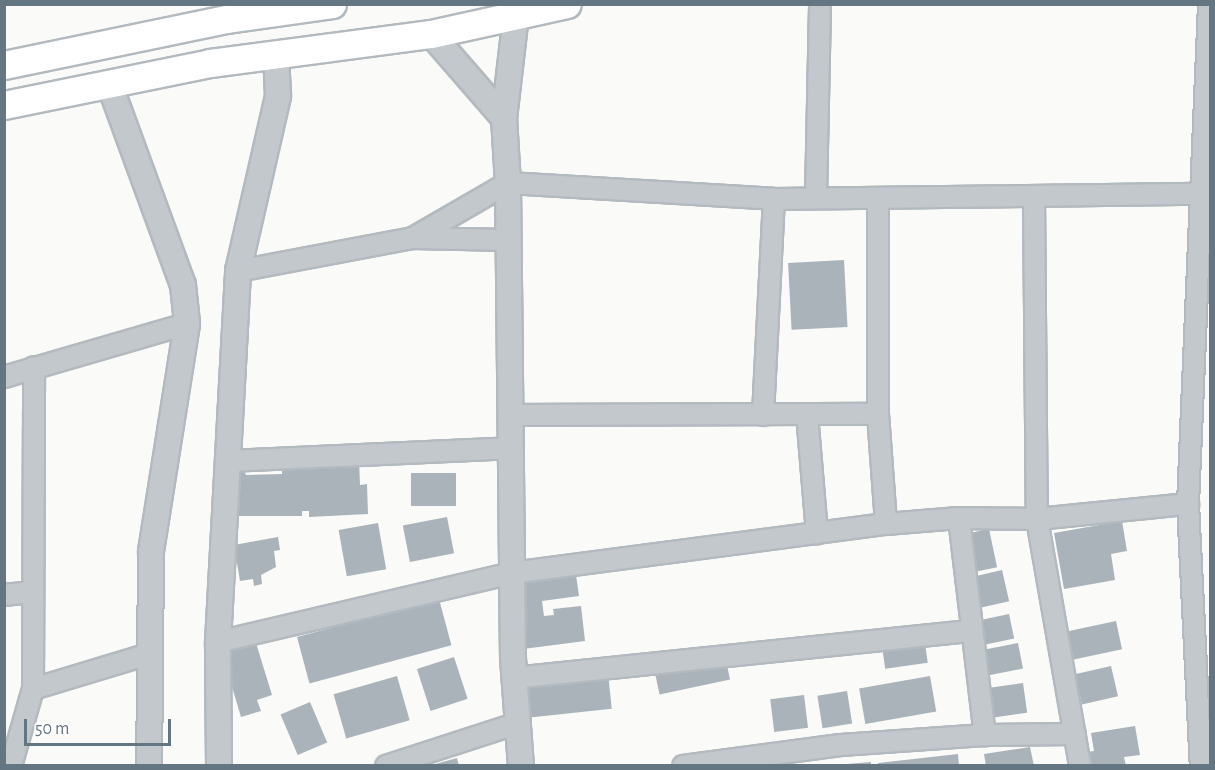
<!DOCTYPE html>
<style>
body{margin:0}
#map{position:relative;width:1215px;height:770px;overflow:hidden;background:#fafaf8;font-family:"Alegreya Sans",sans-serif}
div>[style]{position:absolute}
.building>*{inset:0;background:#aab3b9;transform-origin:0 0}
.roads{filter:drop-shadow(2px 0 #b3babf) drop-shadow(-2px 0 #b3babf) drop-shadow(0 2px #b3babf) drop-shadow(0 -2px #b3babf)}
.minor>*{height:20px;margin:-10px;padding:0 10px;transform-origin:10px;border-radius:10px;background:#c3c8cc}
.tertiary>*{height:24px;margin:-12px;padding:0 12px;transform-origin:12px;border-radius:12px;background:#c3c8cc}
.secondary>*{height:27px;margin:-13.5px;padding:0 13.5px;transform-origin:13.5px;border-radius:13.5px;background:#fff}
span{translate:-50% -50%;white-space:nowrap;text-align:center;line-height:1.15;-webkit-text-stroke:6px #fff;paint-order:stroke}
.frame{position:absolute;inset:0;border:6px solid #657683;pointer-events:none}
.scale{position:absolute;left:24px;top:719px;width:147px;height:27px;box-sizing:border-box;border:3px solid #657683;border-top:0;padding-left:8px;font-size:18px;line-height:21px;white-space:nowrap;color:#657683;-webkit-text-stroke:4px #fff;paint-order:stroke}
</style>
<div id="map">
<div class="building">
<div style="left:844px;top:260px;width:67px;height:56px;rotate:87deg"></div>
<div style="clip-path:polygon(359px 459px,360px 485px,367px 484px,368px 514px,309px 517px,309px 511px,302px 511px,302px 516px,239px 516px,235px 467px,242px 467px,246px 475px,282px 474px,282px 463px)"></div>
<div style="left:411px;top:473px;width:45px;height:33px"></div>
<div style="left:447px;top:517px;width:37px;height:45px;rotate:79deg"></div>
<div style="clip-path:polygon(1122px 521px,1127px 551px,1111px 554px,1115px 580px,1064px 589px,1054px 533px)"></div>
<div style="left:378px;top:523px;width:47px;height:40px;rotate:80deg"></div>
<div style="left:989px;top:529px;width:39px;height:27px;rotate:78deg"></div>
<div style="clip-path:polygon(278px 537px,280px 550px,274px 551px,276px 567px,261px 575px,262px 584px,254px 586px,253px 579px,240px 581px,234px 545px)"></div>
<div style="clip-path:polygon(575px 568px,579px 596px,542px 601px,544px 616px,554px 615px,553px 609px,581px 606px,585px 641px,523px 649px,514px 576px)"></div>
<div style="left:1002px;top:570px;width:32px;height:33px;rotate:77deg"></div>
<div style="left:439px;top:599px;width:48px;height:147px;rotate:75deg"></div>
<div style="left:1009px;top:614px;width:25px;height:35px;rotate:78deg"></div>
<div style="left:1116px;top:621px;width:29px;height:54px;rotate:78deg"></div>
<div style="left:924px;top:636px;width:27px;height:43px;rotate:82deg"></div>
<div style="clip-path:polygon(256px 643px,272px 695px,257px 700px,261px 711px,241px 717px,222px 653px)"></div>
<div style="left:1018px;top:643px;width:26px;height:40px;rotate:79deg"></div>
<div style="left:725px;top:656px;width:24px;height:72px;rotate:78deg"></div>
<div style="left:454px;top:657px;width:44px;height:39px;rotate:72deg"></div>
<div style="left:1111px;top:666px;width:31px;height:37px;rotate:77deg"></div>
<div style="left:608px;top:673px;width:36px;height:87px;rotate:84deg"></div>
<div style="left:397px;top:676px;width:46px;height:66px;rotate:74deg"></div>
<div style="left:930px;top:676px;width:36px;height:72px;rotate:80deg"></div>
<div style="left:1023px;top:683px;width:30px;height:39px;rotate:82deg"></div>
<div style="left:847px;top:691px;width:33px;height:30px;rotate:81deg"></div>
<div style="left:804px;top:695px;width:33px;height:34px;rotate:83deg"></div>
<div style="left:310px;top:702px;width:44px;height:32px;rotate:67deg"></div>
<div style="clip-path:polygon(1135px 726px,1140px 755px,1124px 757px,1126px 766px,1088px 766px,1086px 752px,1094px 751px,1091px 733px)"></div>
<div style="clip-path:polygon(1030px 747px,1034px 766px,986px 766px,984px 754px)"></div>
<div style="clip-path:polygon(958px 754px,959px 766px,878px 766px,878px 763px)"></div>
<div style="clip-path:polygon(457px 758px,459px 766px,432px 766px,432px 765px)"></div>
<div style="clip-path:polygon(871px 762px,871px 766px,847px 766px,847px 764px)"></div>
</div>
<div class="roads">
<div class="minor">
<div style="left:816px;top:197px;width:193px;rotate:-88.8deg"></div>
<div style="left:1034px;top:197px;width:322px;rotate:89.5deg"></div>
<div style="left:1037px;top:519px;width:251px;rotate:80.1deg"></div>
<div style="left:878px;top:198px;width:216px;rotate:90deg"></div>
<div style="left:878px;top:414px;width:110px;rotate:85.8deg"></div>
<div style="left:413px;top:238px;width:110px;rotate:-30.1deg"></div>
<div style="left:508px;top:183px;width:266px;rotate:3.4deg"></div>
<div style="left:774px;top:199px;width:426px;rotate:-0.7deg"></div>
<div style="left:238px;top:271px;width:178px;rotate:-10.7deg"></div>
<div style="left:413px;top:238px;width:95px;rotate:1.2deg"></div>
<div style="left:4px;top:377px;width:191px;rotate:-16.2deg"></div>
<div style="left:807px;top:414px;width:120px;rotate:85.2deg"></div>
<div style="left:511px;top:415px;width:367px;rotate:-0.2deg"></div>
<div style="left:763px;top:415px;width:216px;rotate:-87.1deg"></div>
<div style="left:228px;top:461px;width:283px;rotate:-2.6deg"></div>
<div style="left:1188px;top:504px;width:262px;rotate:87.2deg"></div>
<div style="left:959px;top:518px;width:219px;rotate:83.2deg"></div>
<div style="left:4px;top:595px;width:29px;rotate:-6deg"></div>
<div style="left:218px;top:642px;width:302px;rotate:-13.2deg"></div>
<div style="left:512px;top:573px;width:377px;rotate:-7.5deg"></div>
<div style="left:886px;top:524px;width:73px;rotate:-4.7deg"></div>
<div style="left:959px;top:518px;width:78px;rotate:0.7deg"></div>
<div style="left:1037px;top:519px;width:152px;rotate:-5.7deg"></div>
<div style="left:1188px;top:504px;width:500px;rotate:-87.59deg"></div>
<div style="left:514px;top:678px;width:460px;rotate:-5.9deg"></div>
<div style="left:33px;top:689px;width:121px;rotate:-16.8deg"></div>
<div style="left:11px;top:766px;width:80px;rotate:-74.1deg"></div>
<div style="left:33px;top:689px;width:322px;rotate:-89.8deg"></div>
<div style="left:386px;top:766px;width:139px;rotate:-18deg"></div>
<div style="left:683px;top:766px;width:159px;rotate:-7.6deg"></div>
<div style="left:841px;top:745px;width:144px;rotate:-4deg"></div>
<div style="left:985px;top:735px;width:90px;rotate:-0.6deg"></div>
</div>
<div class="tertiary">
<div style="left:516px;top:15px;width:104px;rotate:96.6deg"></div>
<div style="left:504px;top:118px;width:65px;rotate:86.5deg"></div>
<div style="left:508px;top:183px;width:475px;rotate:89.4deg"></div>
<div style="left:513px;top:658px;width:108px;rotate:85.8deg"></div>
<div style="left:431px;top:34px;width:111px;rotate:49deg"></div>
<div style="left:109px;top:83px;width:215px;rotate:69.9deg"></div>
<div style="left:183px;top:285px;width:39px;rotate:84deg"></div>
<div style="left:187px;top:324px;width:231px;rotate:99deg"></div>
<div style="left:151px;top:552px;width:214px;rotate:90.5deg"></div>
<div style="left:219px;top:766px;width:124px;rotate:-90.5deg"></div>
<div style="left:218px;top:642px;width:372px;rotate:-86.9deg"></div>
<div style="left:238px;top:271px;width:180px;rotate:-77.1deg"></div>
<div style="left:278px;top:96px;width:42px;rotate:-92.7deg"></div>
</div>
<div class="secondary">
<div style="left:4px;top:65px;width:228px;rotate:-11.7deg"></div>
<div style="left:227px;top:19px;width:106px;rotate:-8.1deg"></div>
<div style="left:4px;top:105px;width:210px;rotate:-11.5deg"></div>
<div style="left:210px;top:63px;width:223px;rotate:-7.5deg"></div>
<div style="left:431px;top:34px;width:139px;rotate:-12.4deg"></div>
</div>
</div>
<div class="frame"></div>
<div class="scale">50 m</div>
</div>
